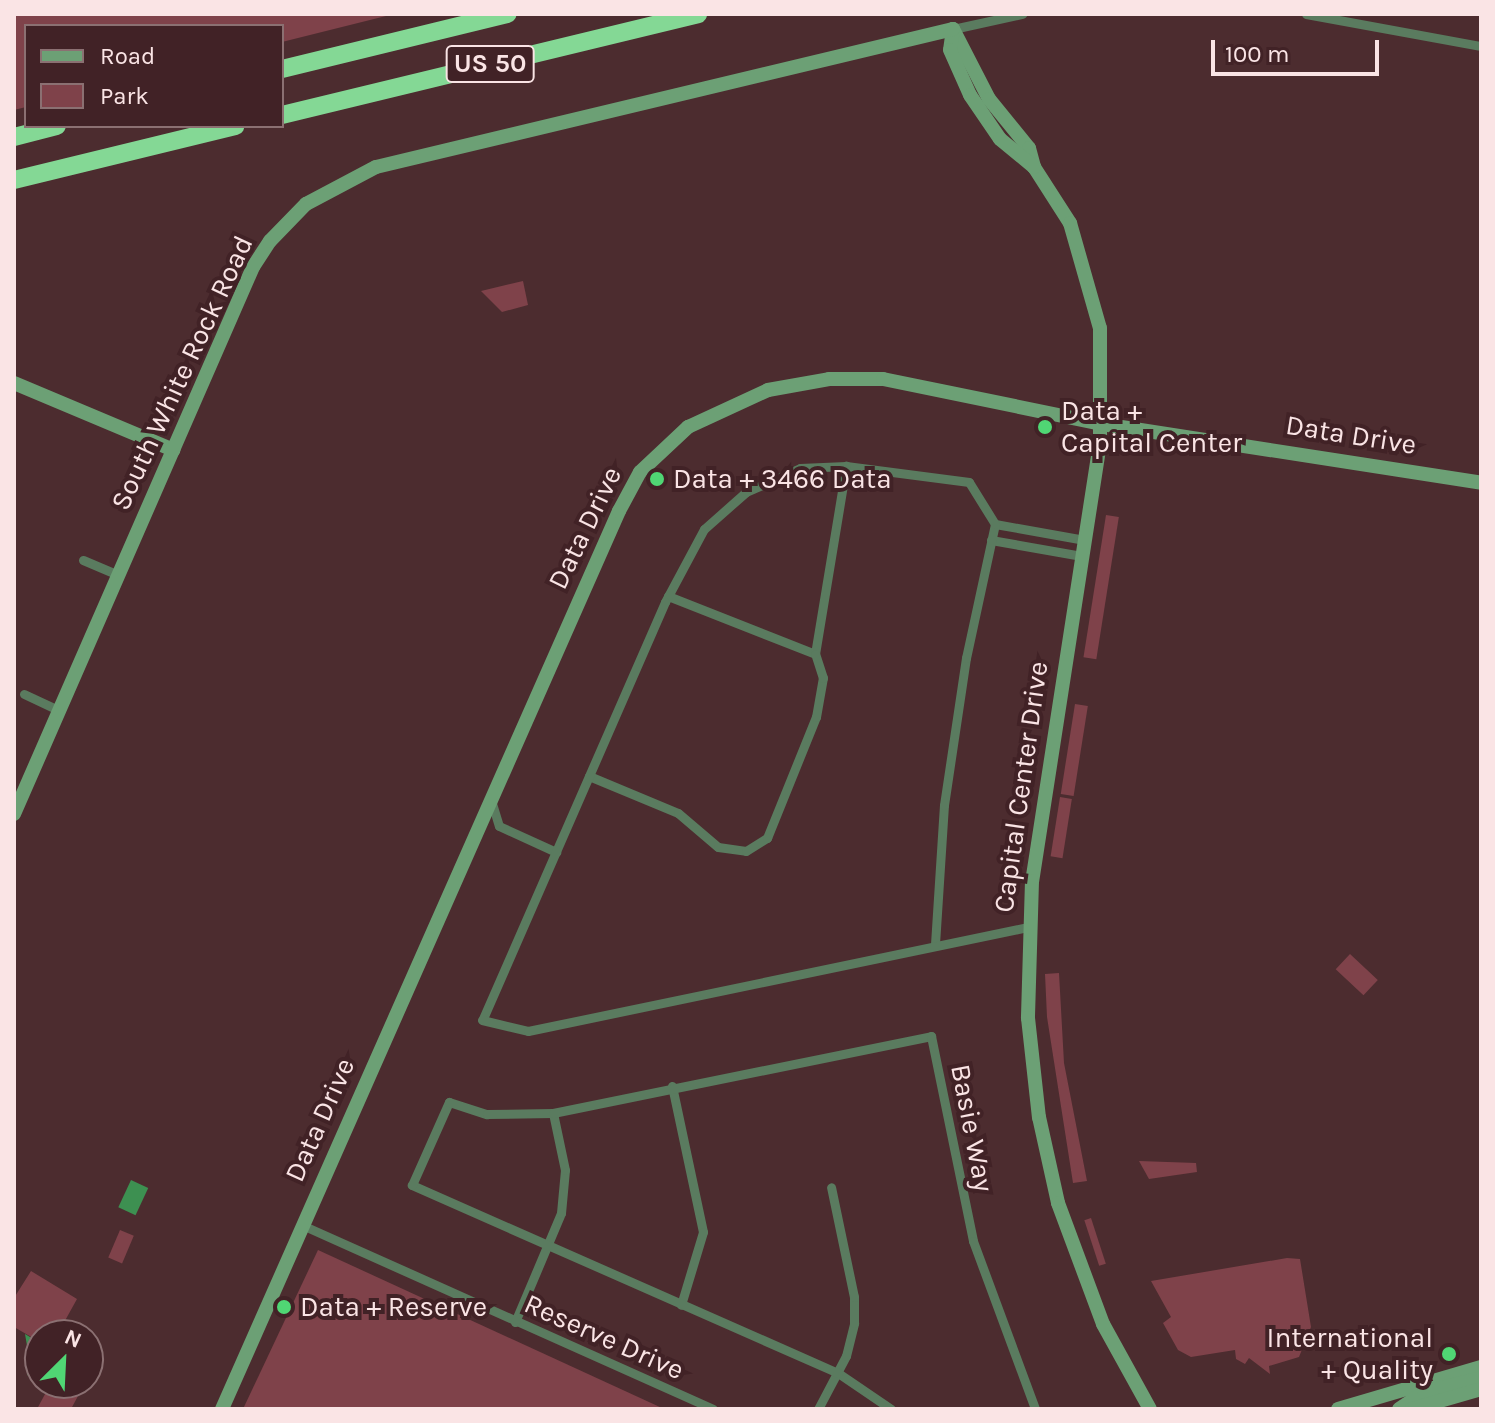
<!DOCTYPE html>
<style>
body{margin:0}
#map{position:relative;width:1495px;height:1423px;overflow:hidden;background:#4c2c2f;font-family:Karla,sans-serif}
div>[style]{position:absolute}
.green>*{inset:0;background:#7f424a;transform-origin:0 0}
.water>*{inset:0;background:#3d9051;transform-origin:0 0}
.street>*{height:9px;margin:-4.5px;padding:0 4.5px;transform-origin:4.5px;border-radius:4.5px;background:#5a7b5f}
.secondary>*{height:14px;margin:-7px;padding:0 7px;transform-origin:7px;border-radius:7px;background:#6ca075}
.highway>*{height:18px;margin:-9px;padding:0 9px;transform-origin:9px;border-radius:9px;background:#84d895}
.dots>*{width:22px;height:22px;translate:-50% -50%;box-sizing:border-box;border:4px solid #412226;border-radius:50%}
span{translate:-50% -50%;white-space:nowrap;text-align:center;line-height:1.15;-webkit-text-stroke:8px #412226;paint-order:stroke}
.shield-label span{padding:2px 6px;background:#412226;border:2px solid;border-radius:6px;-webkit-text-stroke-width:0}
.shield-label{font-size:26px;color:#fae4e5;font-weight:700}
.street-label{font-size:28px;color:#fae4e5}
.poi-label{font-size:28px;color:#fae4e5}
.left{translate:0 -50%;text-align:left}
.right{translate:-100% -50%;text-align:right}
.frame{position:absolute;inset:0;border:16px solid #fae4e5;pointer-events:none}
.legend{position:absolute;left:24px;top:24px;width:260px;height:104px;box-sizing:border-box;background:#412226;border:2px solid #8b7072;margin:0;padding:10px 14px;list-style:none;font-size:24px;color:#fae4e5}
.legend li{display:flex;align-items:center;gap:16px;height:40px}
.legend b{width:40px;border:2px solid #8b7072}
.north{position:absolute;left:24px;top:1319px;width:80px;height:80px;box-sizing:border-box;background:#412226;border:2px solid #8b7072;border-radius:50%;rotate:24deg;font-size:22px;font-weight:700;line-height:32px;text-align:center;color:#fae4e5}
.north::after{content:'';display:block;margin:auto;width:28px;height:36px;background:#50d674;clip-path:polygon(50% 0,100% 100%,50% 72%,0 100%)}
.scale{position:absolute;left:1211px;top:40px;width:168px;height:36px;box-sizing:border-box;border:4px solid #fae4e5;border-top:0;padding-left:10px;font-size:24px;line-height:28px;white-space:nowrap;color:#fae4e5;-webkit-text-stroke:6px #412226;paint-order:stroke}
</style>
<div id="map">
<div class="green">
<div style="clip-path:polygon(14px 14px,394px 14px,282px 42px,282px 26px,26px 26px,26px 107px,14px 110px)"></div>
<div style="clip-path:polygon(523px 281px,528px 305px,502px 312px,481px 291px)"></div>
<div style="left:1106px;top:515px;width:13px;height:144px;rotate:9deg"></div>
<div style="left:1075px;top:704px;width:13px;height:91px;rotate:9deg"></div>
<div style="left:1060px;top:797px;width:12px;height:60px;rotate:9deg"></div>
<div style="left:1350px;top:954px;width:38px;height:21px;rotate:43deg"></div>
<div style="clip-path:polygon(1059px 973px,1064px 1063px,1087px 1181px,1073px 1183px,1047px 1017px,1045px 974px)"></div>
<div style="clip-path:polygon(1139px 1161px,1196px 1163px,1197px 1172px,1149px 1179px)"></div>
<div style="left:1091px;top:1218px;width:48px;height:7px;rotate:72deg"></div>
<div style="left:120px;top:1230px;width:15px;height:30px;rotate:23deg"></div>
<div style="clip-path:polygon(318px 1250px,662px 1408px,662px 1409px,243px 1409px)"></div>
<div style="clip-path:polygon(1287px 1258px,1300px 1259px,1311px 1327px,1299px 1357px,1269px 1366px,1270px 1374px,1249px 1358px,1245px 1364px,1236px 1359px,1235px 1350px,1191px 1357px,1178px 1350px,1163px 1323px,1171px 1317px,1151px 1281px)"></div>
<div style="clip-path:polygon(31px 1271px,77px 1299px,57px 1335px,40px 1335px,40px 1342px,14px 1327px,14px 1298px)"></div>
<div style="clip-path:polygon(51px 1383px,85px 1383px,71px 1409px,37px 1409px)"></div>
</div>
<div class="water">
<div style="left:131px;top:1180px;width:19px;height:30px;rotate:25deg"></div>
<div style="clip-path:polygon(25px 1334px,40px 1343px,37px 1380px,27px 1375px,31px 1369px)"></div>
</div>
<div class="street">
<div style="left:1306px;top:14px;width:178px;rotate:10.4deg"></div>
<div style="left:953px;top:29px;width:71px;rotate:-12.3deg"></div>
<div style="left:995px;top:524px;width:91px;rotate:10.1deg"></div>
<div style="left:991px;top:540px;width:92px;rotate:10deg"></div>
<div style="left:83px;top:560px;width:39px;rotate:23deg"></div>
<div style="left:668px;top:596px;width:158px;rotate:21.5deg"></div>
<div style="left:815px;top:654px;width:191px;rotate:-80.6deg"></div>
<div style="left:24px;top:694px;width:38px;rotate:25deg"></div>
<div style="left:589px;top:776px;width:96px;rotate:22.6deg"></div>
<div style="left:678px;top:813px;width:52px;rotate:40.4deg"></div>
<div style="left:718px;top:847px;width:28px;rotate:8deg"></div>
<div style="left:746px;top:851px;width:25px;rotate:-32deg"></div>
<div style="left:767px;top:838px;width:131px;rotate:-68deg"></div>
<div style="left:816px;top:717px;width:40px;rotate:-80deg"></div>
<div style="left:823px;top:678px;width:25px;rotate:-108deg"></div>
<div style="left:491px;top:800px;width:27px;rotate:73deg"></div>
<div style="left:499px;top:826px;width:63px;rotate:24.5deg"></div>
<div style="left:935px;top:944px;width:139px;rotate:-86.3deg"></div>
<div style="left:944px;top:805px;width:149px;rotate:-81.5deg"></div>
<div style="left:966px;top:658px;width:137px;rotate:-77.8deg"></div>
<div style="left:995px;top:524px;width:49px;rotate:-121.8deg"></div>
<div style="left:969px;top:482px;width:124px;rotate:-172.6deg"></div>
<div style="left:846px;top:466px;width:46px;rotate:177.5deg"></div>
<div style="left:800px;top:468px;width:59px;rotate:156deg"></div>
<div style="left:746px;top:492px;width:56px;rotate:138.6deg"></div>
<div style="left:704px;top:529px;width:83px;rotate:118.1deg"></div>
<div style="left:665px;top:602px;width:456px;rotate:113.6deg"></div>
<div style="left:482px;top:1020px;width:47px;rotate:13.4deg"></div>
<div style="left:528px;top:1031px;width:511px;rotate:-11.75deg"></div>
<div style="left:672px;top:1086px;width:149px;rotate:78deg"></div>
<div style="left:703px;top:1232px;width:76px;rotate:106.8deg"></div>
<div style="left:302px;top:1225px;width:450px;rotate:24.1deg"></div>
<div style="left:515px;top:1322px;width:118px;rotate:-67.1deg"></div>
<div style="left:561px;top:1213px;width:43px;rotate:-84.7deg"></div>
<div style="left:565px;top:1170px;width:58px;rotate:-101.9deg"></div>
<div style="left:818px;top:1409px;width:60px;rotate:-62.2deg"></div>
<div style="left:846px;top:1356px;width:34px;rotate:-76deg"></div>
<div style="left:854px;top:1323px;width:26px;rotate:-90deg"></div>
<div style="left:854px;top:1297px;width:112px;rotate:-101.8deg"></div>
<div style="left:891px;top:1409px;width:64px;rotate:-145.8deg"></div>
<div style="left:838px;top:1373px;width:466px;rotate:-156.2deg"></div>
<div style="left:412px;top:1185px;width:91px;rotate:-66deg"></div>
<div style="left:449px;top:1102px;width:40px;rotate:18deg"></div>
<div style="left:487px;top:1114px;width:66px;rotate:-0.9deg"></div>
<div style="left:553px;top:1113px;width:386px;rotate:-11.5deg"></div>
<div style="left:931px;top:1036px;width:209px;rotate:78.4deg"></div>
<div style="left:973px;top:1241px;width:179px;rotate:69.7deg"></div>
</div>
<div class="secondary">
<div style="left:953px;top:29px;width:79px;rotate:62.8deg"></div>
<div style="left:989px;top:99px;width:63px;rotate:50.8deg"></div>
<div style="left:1029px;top:148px;width:20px;rotate:75deg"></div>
<div style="left:1034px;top:167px;width:67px;rotate:57.3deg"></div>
<div style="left:1070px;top:223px;width:109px;rotate:74.1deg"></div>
<div style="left:1100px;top:328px;width:115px;rotate:90deg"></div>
<div style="left:1100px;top:443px;width:443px;rotate:98.8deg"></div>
<div style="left:1032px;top:881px;width:137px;rotate:91.7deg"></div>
<div style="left:1028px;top:1018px;width:100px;rotate:83.7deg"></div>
<div style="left:1039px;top:1117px;width:88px;rotate:77.5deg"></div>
<div style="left:1058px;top:1203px;width:129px;rotate:69.6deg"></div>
<div style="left:1103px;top:1324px;width:97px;rotate:61.1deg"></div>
<div style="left:953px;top:29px;width:21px;rotate:98deg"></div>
<div style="left:950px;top:50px;width:49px;rotate:66deg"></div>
<div style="left:970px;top:95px;width:53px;rotate:55.7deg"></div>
<div style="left:1000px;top:139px;width:44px;rotate:39.5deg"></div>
<div style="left:14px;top:383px;width:173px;rotate:22.8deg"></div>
<div style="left:14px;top:814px;width:597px;rotate:-66.4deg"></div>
<div style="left:253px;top:267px;width:31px;rotate:-57deg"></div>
<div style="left:270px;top:241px;width:52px;rotate:-45.8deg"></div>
<div style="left:306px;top:204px;width:79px;rotate:-27.9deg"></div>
<div style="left:376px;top:167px;width:593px;rotate:-13.45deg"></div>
<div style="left:222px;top:1409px;width:982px;rotate:-66.15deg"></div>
<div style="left:619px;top:511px;width:44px;rotate:-61.7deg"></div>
<div style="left:640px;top:472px;width:66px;rotate:-43.2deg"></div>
<div style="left:688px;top:427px;width:88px;rotate:-24.8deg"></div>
<div style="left:768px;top:390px;width:62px;rotate:-10.2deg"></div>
<div style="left:829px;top:379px;width:54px"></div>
<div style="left:883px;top:379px;width:224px;rotate:11.6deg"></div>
<div style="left:1102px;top:424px;width:384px;rotate:8.8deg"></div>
<div style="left:1338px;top:1409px;width:149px;rotate:-16.4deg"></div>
<div style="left:1399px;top:1409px;width:30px;rotate:-34deg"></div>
<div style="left:1424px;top:1392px;width:59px;rotate:-13.8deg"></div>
<div style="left:1412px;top:1409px;width:72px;rotate:-16.2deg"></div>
</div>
<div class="highway">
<div style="left:282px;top:69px;width:232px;rotate:-13.7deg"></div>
<div style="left:282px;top:115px;width:428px;rotate:-13.6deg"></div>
<div style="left:14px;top:137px;width:44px;rotate:-14.3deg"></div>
<div style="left:14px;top:180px;width:228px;rotate:-13.7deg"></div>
</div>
<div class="dots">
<div style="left:1045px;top:427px;background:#50d674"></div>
<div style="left:657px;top:479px;background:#50d674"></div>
<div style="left:284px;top:1307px;background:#50d674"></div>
<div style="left:1449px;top:1354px;background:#50d674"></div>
</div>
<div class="shield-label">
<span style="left:490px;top:64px">US 50</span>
</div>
<div class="street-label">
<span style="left:182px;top:373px;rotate:-65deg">South White Rock Road</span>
<span style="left:1351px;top:435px;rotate:9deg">Data Drive</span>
<span style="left:585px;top:528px;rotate:-64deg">Data Drive</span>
<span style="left:1021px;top:787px;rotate:-82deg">Capital Center Drive</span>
<span style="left:320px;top:1120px;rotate:-66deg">Data Drive</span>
<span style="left:972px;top:1128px;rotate:79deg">Basie Way</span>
<span style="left:604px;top:1337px;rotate:24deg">Reserve Drive</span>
</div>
<div class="poi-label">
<span class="left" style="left:1061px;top:427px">Data +<br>Capital Center</span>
<span class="left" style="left:673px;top:479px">Data + 3466 Data</span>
<span class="left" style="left:300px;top:1307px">Data + Reserve</span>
<span class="right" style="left:1433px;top:1354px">International<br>+ Quality</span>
</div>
<div class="frame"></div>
<ul class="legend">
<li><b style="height:10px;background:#6ca075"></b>Road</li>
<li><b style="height:22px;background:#7f424a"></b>Park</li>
</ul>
<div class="north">N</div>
<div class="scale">100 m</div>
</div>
